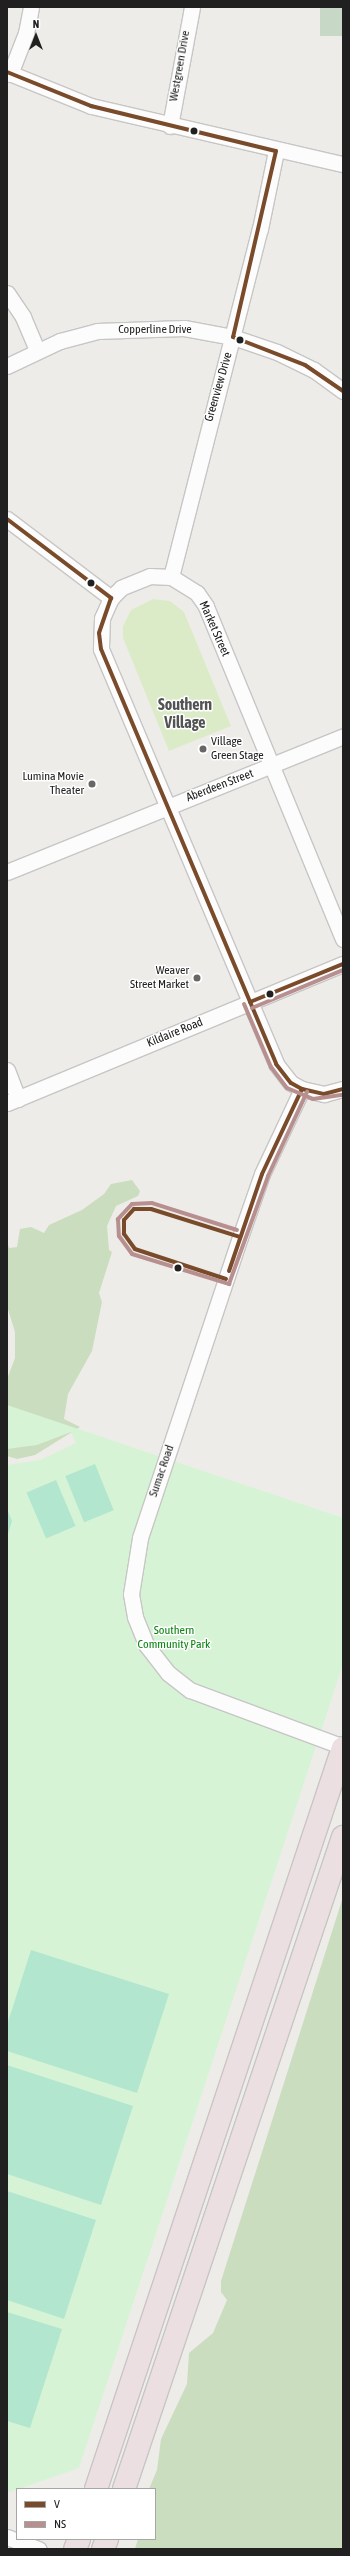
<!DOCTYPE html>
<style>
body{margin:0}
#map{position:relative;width:350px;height:2556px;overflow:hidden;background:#eeece9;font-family:"Asap Condensed",sans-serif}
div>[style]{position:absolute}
.grass>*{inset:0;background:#dcebc7}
.forest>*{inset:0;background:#caddbe}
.cemetery>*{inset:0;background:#c7d9c6;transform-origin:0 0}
.park>*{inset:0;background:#d6f4d5}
.pitch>*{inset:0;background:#b3e6cf;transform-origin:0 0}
.roads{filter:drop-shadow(1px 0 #c7c6c5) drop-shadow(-1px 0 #c7c6c5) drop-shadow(0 1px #c7c6c5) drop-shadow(0 -1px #c7c6c5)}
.minor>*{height:15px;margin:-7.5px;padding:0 7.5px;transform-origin:7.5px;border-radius:7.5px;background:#fcfcfc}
.highway>*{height:22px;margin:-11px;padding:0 11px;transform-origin:11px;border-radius:11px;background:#ebdfe1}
.bus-1>*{height:4px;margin:-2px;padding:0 2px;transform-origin:2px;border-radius:2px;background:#7a4b2a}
.bus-2>*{height:4px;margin:-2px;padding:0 2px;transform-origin:2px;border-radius:2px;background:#b88f8f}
.dots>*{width:11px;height:11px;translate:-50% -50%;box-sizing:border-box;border:2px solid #fff;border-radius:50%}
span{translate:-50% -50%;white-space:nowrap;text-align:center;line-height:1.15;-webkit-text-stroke:3px #fff;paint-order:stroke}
.street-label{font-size:12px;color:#202020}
.poi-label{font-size:12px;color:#202020}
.left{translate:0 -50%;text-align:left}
.right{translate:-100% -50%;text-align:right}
.park-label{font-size:12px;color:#09820f}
.district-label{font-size:16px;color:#535353;font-weight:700}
.frame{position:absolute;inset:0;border:8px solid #202020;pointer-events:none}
.legend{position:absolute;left:16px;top:2488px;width:140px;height:52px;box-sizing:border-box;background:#fff;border:1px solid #a6a6a6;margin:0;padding:5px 7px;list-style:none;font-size:12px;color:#202020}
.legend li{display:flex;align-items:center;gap:8px;height:20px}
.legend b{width:20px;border:1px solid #a6a6a6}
.north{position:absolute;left:16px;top:16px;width:40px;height:40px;-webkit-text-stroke:3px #fff;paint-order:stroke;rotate:0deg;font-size:11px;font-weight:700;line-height:16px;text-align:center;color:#202020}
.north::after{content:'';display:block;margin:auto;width:14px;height:18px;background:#202020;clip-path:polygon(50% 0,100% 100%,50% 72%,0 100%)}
</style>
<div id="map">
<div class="grass">
<div style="clip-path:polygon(153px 599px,170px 601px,184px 612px,231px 726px,169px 751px,123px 638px,123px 626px,131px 610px)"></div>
</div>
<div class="forest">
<div style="clip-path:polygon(132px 1180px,140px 1191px,138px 1196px,116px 1206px,107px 1226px,109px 1250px,112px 1252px,99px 1293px,102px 1302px,92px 1351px,68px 1394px,64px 1419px,80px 1427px,35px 1455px,17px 1459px,7px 1456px,7px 1379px,15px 1358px,15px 1332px,7px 1306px,7px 1241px,9px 1248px,17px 1247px,20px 1229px,31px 1227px,44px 1233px,49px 1225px,82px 1210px,104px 1194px,111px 1184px)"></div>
<div style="clip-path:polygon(343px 1897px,343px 2549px,135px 2549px,138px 2539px,155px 2539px,155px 2489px,149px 2489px,157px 2470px,161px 2439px,187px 2384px,189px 2353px,213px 2333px,227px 2300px,221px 2292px,221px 2281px)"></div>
</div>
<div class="cemetery">
<div style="left:320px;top:7px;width:23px;height:29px"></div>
</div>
<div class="park">
<div style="clip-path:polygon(7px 1405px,343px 1518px,343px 1664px,79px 2468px,7px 2493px,7px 1465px,40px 1460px,76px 1443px,71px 1432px,37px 1445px,7px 1449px)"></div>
</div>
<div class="pitch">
<div style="left:95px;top:1464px;width:50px;height:32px;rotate:68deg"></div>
<div style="left:56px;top:1480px;width:50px;height:32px;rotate:67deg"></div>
<div style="clip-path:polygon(7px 1509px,12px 1521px,7px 1537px)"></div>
<div style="clip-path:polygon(31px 1950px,169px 1994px,137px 2093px,7px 2051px,7px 2025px)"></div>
<div style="clip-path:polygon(7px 2065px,133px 2106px,101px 2205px,7px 2174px)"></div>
<div style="clip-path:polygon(7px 2191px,96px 2220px,64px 2319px,7px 2300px)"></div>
<div style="clip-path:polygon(7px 2312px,62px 2329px,30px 2428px,7px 2421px)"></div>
</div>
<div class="roads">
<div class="minor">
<div style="left:7px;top:72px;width:91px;rotate:22deg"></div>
<div style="left:91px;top:106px;width:259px;rotate:13deg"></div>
<div style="left:10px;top:74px;width:44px;rotate:-68.7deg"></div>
<div style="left:26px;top:33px;width:26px;rotate:-79deg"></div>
<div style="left:170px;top:126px;width:121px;rotate:-79.5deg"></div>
<div style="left:7px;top:293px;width:29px;rotate:56deg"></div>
<div style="left:23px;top:317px;width:36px;rotate:67deg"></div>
<div style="left:7px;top:366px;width:59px;rotate:-25.3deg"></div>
<div style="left:60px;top:341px;width:38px;rotate:-15deg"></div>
<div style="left:97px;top:331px;width:87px;rotate:-2deg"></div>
<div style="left:184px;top:328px;width:50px;rotate:10.4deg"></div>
<div style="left:233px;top:337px;width:46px;rotate:18.8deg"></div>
<div style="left:277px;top:352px;width:41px;rotate:25.9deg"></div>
<div style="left:314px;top:370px;width:36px;rotate:36deg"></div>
<div style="left:7px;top:519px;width:131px;rotate:37.2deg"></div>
<div style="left:171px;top:577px;width:359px;rotate:-75.7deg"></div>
<div style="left:260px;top:229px;width:80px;rotate:-78.4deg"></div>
<div style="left:7px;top:872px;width:362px;rotate:-22deg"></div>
<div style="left:343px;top:939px;width:360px;rotate:-112.4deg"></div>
<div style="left:206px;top:606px;width:16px;rotate:-125deg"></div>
<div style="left:197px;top:593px;width:31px;rotate:-148deg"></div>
<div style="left:171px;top:577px;width:21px;rotate:-177deg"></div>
<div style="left:150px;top:576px;width:31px;rotate:158deg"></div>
<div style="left:121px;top:588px;width:14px;rotate:135deg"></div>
<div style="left:111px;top:598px;width:22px;rotate:114deg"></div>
<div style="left:102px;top:618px;width:31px;rotate:92deg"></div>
<div style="left:101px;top:649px;width:450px;rotate:67.1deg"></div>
<div style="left:276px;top:1064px;width:24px;rotate:52deg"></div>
<div style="left:291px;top:1083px;width:13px;rotate:29deg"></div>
<div style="left:302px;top:1089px;width:23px;rotate:13deg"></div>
<div style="left:324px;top:1094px;width:20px;rotate:-15deg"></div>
<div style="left:7px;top:1070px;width:31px;rotate:69deg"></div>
<div style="left:302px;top:1089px;width:94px;rotate:115.2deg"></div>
<div style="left:262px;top:1174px;width:67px;rotate:109.2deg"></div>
<div style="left:240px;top:1237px;width:317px;rotate:108.4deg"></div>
<div style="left:140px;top:1538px;width:57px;rotate:99.1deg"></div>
<div style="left:131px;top:1594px;width:23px;rotate:80deg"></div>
<div style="left:135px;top:1617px;width:31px;rotate:68deg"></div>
<div style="left:147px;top:1646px;width:34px;rotate:52deg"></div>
<div style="left:168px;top:1673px;width:28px;rotate:38deg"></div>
<div style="left:190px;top:1690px;width:163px;rotate:20.4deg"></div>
<div style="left:7px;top:1103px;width:364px;rotate:-22.5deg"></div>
<div style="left:7px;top:2537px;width:34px;rotate:21deg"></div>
</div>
<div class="highway">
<div style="left:96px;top:2489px;width:781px;rotate:-71.57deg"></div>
<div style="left:124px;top:2489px;width:688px;rotate:-71.43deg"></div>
<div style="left:75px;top:2549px;width:11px;rotate:-68deg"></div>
<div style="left:103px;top:2549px;width:11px;rotate:-68deg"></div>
</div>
</div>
<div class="bus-1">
<div style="left:7px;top:72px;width:91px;rotate:22deg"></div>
<div style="left:91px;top:106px;width:190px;rotate:13.7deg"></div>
<div style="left:276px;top:151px;width:191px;rotate:103deg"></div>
<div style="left:233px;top:337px;width:77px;rotate:21.3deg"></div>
<div style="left:305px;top:365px;width:46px;rotate:34.4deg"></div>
<div style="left:7px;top:519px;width:131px;rotate:37.2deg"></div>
<div style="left:111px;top:598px;width:37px;rotate:109deg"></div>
<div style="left:99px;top:633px;width:16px;rotate:83deg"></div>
<div style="left:101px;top:649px;width:450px;rotate:67.1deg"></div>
<div style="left:276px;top:1064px;width:24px;rotate:52deg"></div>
<div style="left:291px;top:1083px;width:13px;rotate:29deg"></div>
<div style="left:302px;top:1089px;width:23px;rotate:13deg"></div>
<div style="left:324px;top:1094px;width:20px;rotate:-15deg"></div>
<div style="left:250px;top:1002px;width:100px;rotate:-22.2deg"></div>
<div style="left:229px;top:1271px;width:102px;rotate:-71.2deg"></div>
<div style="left:262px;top:1174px;width:94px;rotate:-64.8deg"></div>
<div style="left:226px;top:1279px;width:96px;rotate:-161.8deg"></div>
<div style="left:135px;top:1249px;width:19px;rotate:-126deg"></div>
<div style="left:124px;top:1234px;width:14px;rotate:-90deg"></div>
<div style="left:124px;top:1220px;width:15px;rotate:-48deg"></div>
<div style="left:134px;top:1209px;width:17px"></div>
<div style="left:151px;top:1209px;width:93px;rotate:17.5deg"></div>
</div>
<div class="bus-2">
<div style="left:244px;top:1004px;width:69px;rotate:66.8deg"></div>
<div style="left:271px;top:1067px;width:26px;rotate:53deg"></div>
<div style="left:287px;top:1088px;width:28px;rotate:23deg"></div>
<div style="left:313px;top:1099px;width:30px;rotate:-8deg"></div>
<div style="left:252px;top:1008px;width:99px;rotate:-22.7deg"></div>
<div style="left:237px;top:1230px;width:89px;rotate:-162.4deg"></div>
<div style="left:152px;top:1203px;width:20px;rotate:177deg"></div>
<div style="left:132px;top:1204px;width:21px;rotate:133deg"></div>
<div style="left:118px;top:1219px;width:17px;rotate:87deg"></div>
<div style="left:119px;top:1236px;width:22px;rotate:54deg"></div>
<div style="left:132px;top:1254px;width:102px;rotate:17.2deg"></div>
<div style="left:229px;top:1284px;width:115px;rotate:-70.1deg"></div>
<div style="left:268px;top:1176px;width:93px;rotate:-65.1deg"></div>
</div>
<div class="dots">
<div style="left:194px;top:131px;background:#202020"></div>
<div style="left:240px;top:340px;background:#202020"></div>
<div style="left:91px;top:583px;background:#202020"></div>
<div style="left:203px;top:749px;background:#686766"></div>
<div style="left:92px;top:784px;background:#686766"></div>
<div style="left:197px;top:978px;background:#686766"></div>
<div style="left:270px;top:994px;background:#202020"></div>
<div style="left:178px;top:1268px;background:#202020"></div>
</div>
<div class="street-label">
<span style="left:180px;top:66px;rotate:-80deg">Westgreen Drive</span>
<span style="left:155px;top:330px">Copperline Drive</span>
<span style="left:219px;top:387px;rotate:-74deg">Greenview Drive</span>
<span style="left:214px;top:629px;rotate:66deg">Market Street</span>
<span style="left:220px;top:786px;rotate:-21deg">Aberdeen Street</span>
<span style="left:175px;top:1033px;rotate:-22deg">Kildaire Road</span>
<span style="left:162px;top:1471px;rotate:-71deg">Sumac Road</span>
</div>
<div class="poi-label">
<span class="left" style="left:211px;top:749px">Village<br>Green Stage</span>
<span class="right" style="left:84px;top:784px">Lumina Movie<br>Theater</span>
<span class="right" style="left:189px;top:978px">Weaver<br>Street Market</span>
</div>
<div class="park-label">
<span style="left:174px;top:1638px">Southern<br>Community Park</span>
</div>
<div class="district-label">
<span style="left:185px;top:713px">Southern<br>Village</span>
</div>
<div class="frame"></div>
<ul class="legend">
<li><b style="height:5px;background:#7a4b2a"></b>V</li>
<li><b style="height:5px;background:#b88f8f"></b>NS</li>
</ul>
<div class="north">N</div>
</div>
